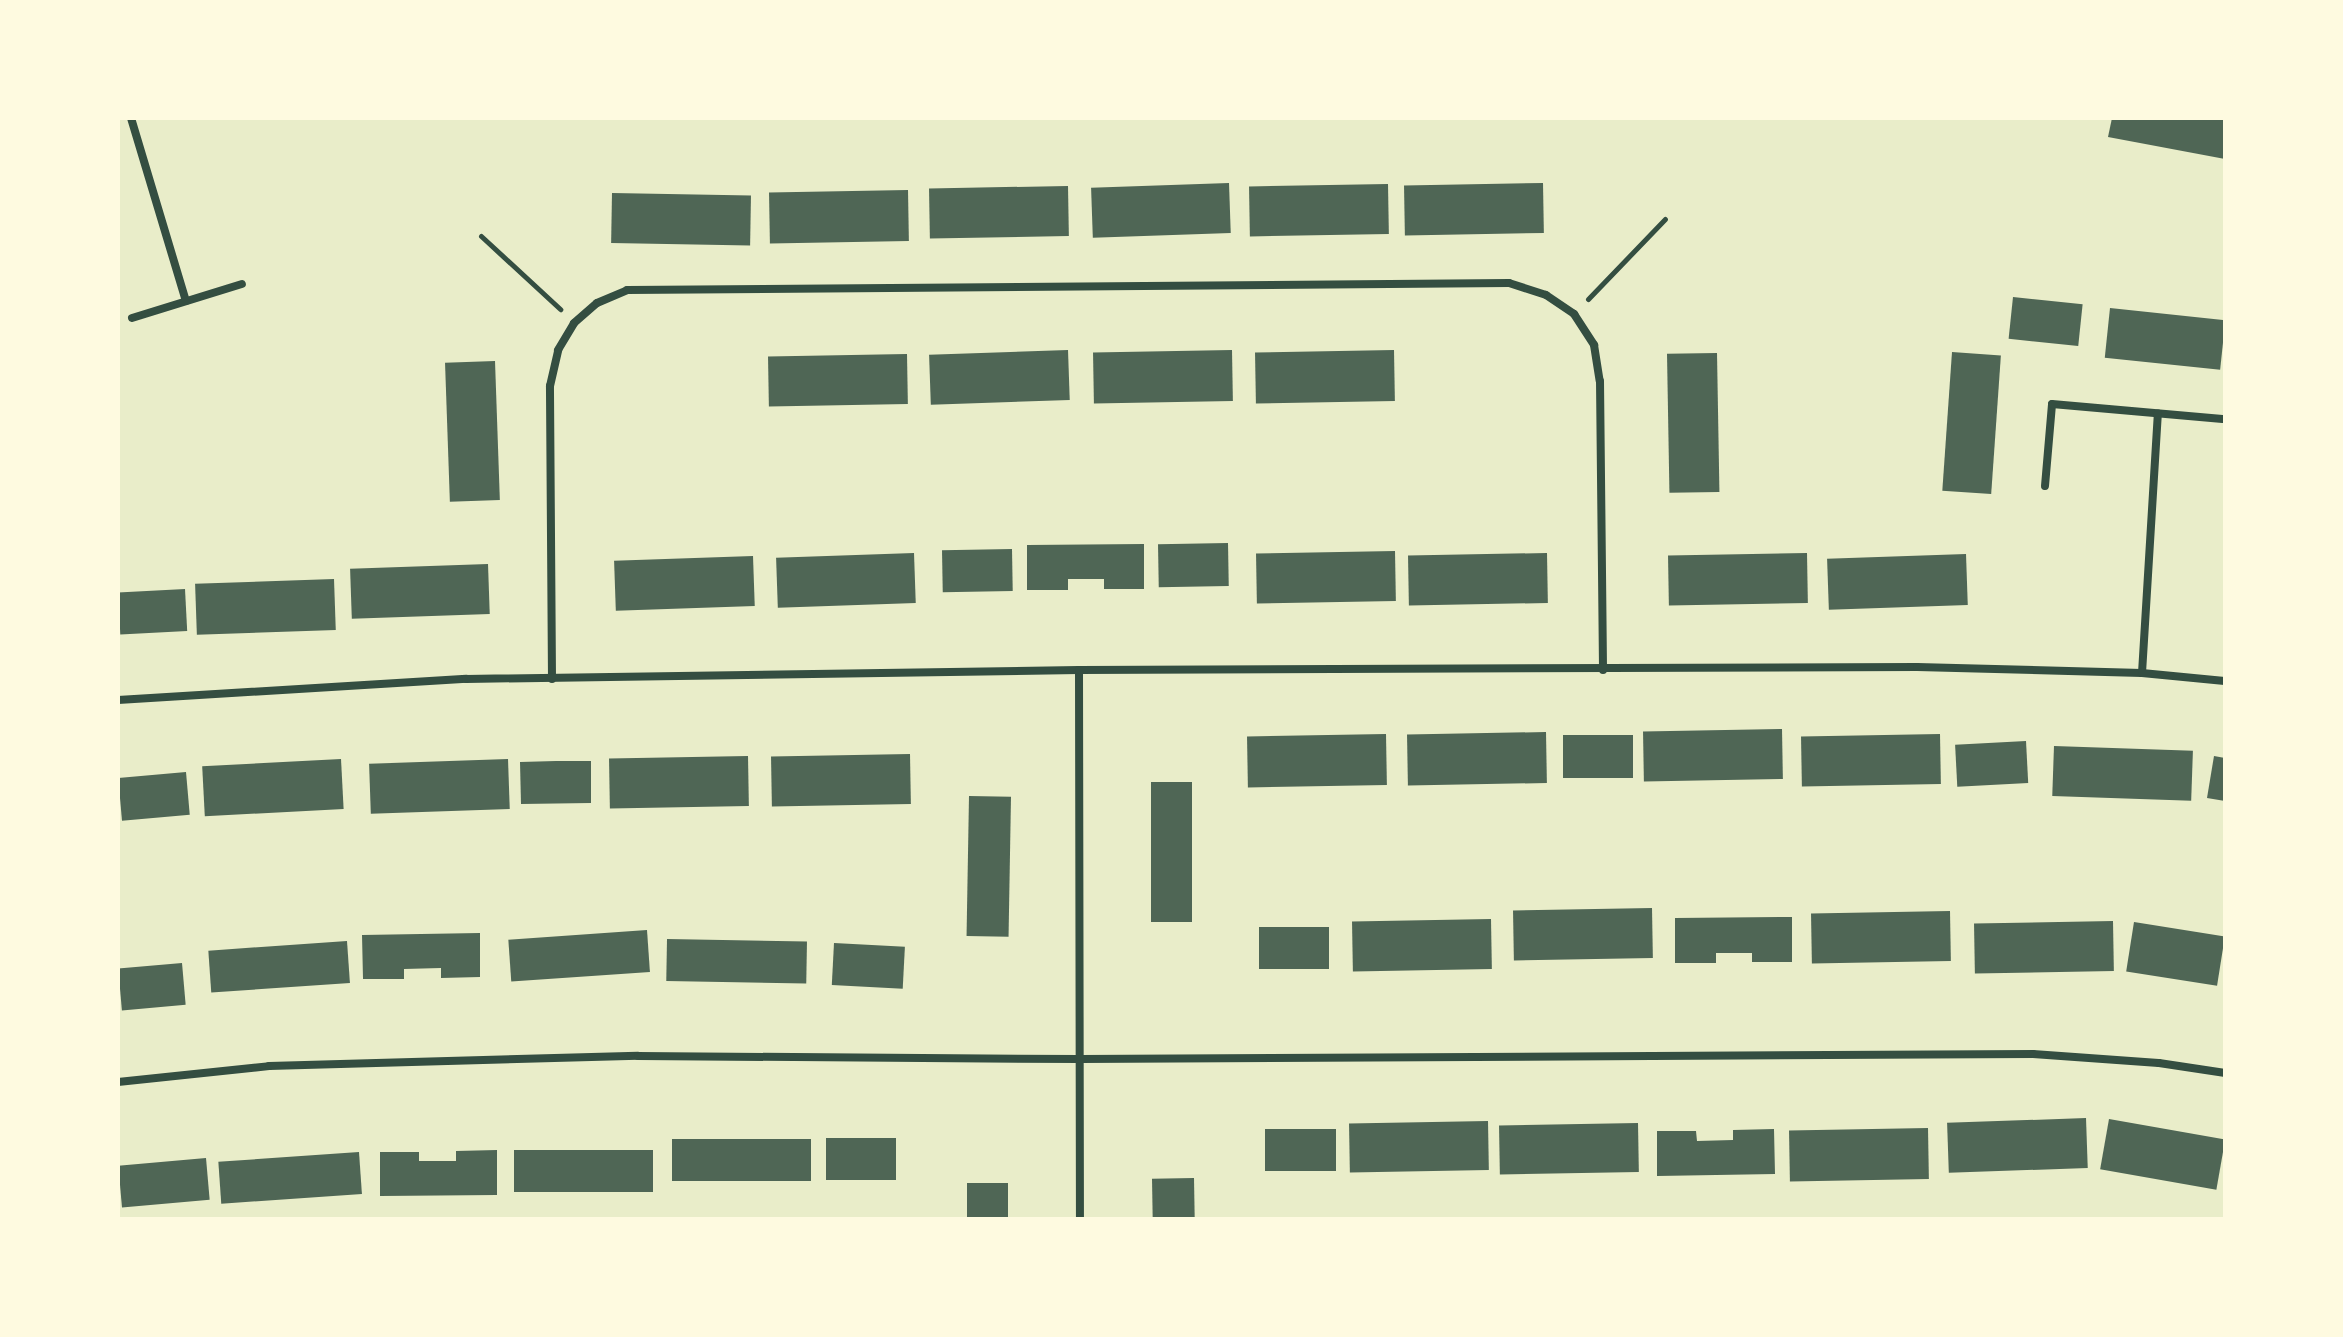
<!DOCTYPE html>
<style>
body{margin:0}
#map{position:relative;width:2343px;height:1337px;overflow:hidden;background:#e9edc9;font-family:"PT Sans",sans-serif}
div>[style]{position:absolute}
.building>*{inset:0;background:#4f6655;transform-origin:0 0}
.path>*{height:5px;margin:-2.5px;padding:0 2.5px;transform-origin:2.5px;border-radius:2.5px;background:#344e41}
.minor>*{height:8px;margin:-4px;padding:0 4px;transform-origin:4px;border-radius:4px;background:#344e41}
span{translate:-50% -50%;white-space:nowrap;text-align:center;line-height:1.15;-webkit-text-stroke:7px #fefae0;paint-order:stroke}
.frame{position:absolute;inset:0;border:120px solid #fefae0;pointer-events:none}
</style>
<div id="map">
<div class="building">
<div style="clip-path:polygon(2112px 118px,2225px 118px,2225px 159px,2108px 137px)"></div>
<div style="left:1229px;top:183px;width:50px;height:138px;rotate:88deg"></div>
<div style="left:1543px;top:183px;width:50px;height:139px;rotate:89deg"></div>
<div style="left:1388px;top:184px;width:50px;height:139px;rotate:89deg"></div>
<div style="left:1068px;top:186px;width:50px;height:139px;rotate:89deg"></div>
<div style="left:908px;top:190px;width:51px;height:139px;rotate:89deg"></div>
<div style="left:612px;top:193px;width:139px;height:50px;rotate:1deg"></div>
<div style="left:2013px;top:297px;width:70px;height:42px;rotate:6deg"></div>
<div style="left:2110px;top:308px;width:116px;height:50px;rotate:6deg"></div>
<div style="left:1068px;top:350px;width:50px;height:139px;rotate:88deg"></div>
<div style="left:1232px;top:350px;width:51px;height:139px;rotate:89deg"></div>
<div style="left:1394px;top:350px;width:51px;height:139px;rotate:89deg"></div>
<div style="left:1952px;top:352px;width:49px;height:139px;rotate:4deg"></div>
<div style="left:1717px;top:353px;width:139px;height:50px;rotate:89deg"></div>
<div style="left:907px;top:354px;width:50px;height:139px;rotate:89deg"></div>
<div style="left:495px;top:361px;width:139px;height:50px;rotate:88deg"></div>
<div style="left:1228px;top:543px;width:43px;height:70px;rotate:89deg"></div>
<div style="clip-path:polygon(1144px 544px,1144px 589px,1104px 589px,1104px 579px,1068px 579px,1068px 590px,1027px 590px,1027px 545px)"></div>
<div style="left:1012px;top:549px;width:42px;height:70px;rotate:89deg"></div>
<div style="left:1395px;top:551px;width:50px;height:139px;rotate:89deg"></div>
<div style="left:914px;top:553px;width:50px;height:138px;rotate:88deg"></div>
<div style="left:1547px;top:553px;width:50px;height:139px;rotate:89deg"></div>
<div style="left:1807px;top:553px;width:50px;height:139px;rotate:89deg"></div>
<div style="left:1966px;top:554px;width:51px;height:139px;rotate:88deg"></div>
<div style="left:753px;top:556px;width:50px;height:139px;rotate:88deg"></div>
<div style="left:488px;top:564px;width:50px;height:138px;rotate:88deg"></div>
<div style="left:334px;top:579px;width:51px;height:139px;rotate:88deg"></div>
<div style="left:185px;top:589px;width:42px;height:67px;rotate:87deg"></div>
<div style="left:1782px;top:729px;width:50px;height:139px;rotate:89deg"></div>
<div style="left:1546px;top:732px;width:51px;height:139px;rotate:89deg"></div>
<div style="left:1386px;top:734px;width:51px;height:139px;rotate:89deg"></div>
<div style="left:1940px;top:734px;width:50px;height:139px;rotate:89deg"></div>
<div style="left:1563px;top:735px;width:70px;height:43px"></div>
<div style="left:2026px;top:741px;width:42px;height:71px;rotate:87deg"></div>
<div style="left:2054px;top:746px;width:139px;height:50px;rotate:2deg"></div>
<div style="left:910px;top:754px;width:50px;height:139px;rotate:89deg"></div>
<div style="left:748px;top:756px;width:50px;height:139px;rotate:89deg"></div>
<div style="clip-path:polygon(2214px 756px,2225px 758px,2225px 801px,2207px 798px)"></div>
<div style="left:341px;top:759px;width:50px;height:139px;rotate:87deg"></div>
<div style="left:508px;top:759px;width:50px;height:139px;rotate:88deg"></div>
<div style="clip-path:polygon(556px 761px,591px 761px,591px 803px,521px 804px,520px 762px)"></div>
<div style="left:186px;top:772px;width:43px;height:68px;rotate:85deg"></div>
<div style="left:1151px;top:782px;width:41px;height:140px"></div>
<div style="left:969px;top:796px;width:42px;height:140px;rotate:1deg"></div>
<div style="left:1652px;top:908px;width:50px;height:139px;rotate:89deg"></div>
<div style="left:1950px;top:911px;width:50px;height:139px;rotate:89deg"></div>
<div style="clip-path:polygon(1792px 917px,1792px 962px,1752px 962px,1752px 953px,1716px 953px,1716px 963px,1675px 963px,1675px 918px)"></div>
<div style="left:1491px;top:919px;width:50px;height:139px;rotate:89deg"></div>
<div style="left:2113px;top:921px;width:50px;height:139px;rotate:89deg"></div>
<div style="left:2134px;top:922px;width:92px;height:50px;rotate:9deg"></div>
<div style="left:1329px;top:927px;width:42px;height:70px;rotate:90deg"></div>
<div style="left:647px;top:930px;width:42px;height:139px;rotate:86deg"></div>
<div style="clip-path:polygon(480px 933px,480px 977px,441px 978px,441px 968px,404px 969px,404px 979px,363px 979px,362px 935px)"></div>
<div style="left:667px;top:939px;width:140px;height:42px;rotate:1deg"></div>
<div style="left:347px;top:941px;width:42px;height:139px;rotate:86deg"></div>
<div style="left:834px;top:943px;width:71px;height:42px;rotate:3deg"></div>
<div style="left:182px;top:963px;width:42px;height:64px;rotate:85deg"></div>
<div style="left:2086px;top:1118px;width:50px;height:139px;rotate:88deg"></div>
<div style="left:2109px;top:1119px;width:118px;height:51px;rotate:10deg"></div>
<div style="left:1488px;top:1121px;width:49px;height:139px;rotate:89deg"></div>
<div style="left:1638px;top:1123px;width:49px;height:139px;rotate:89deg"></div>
<div style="left:1928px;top:1128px;width:51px;height:139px;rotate:89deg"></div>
<div style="left:1265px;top:1129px;width:71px;height:42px"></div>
<div style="clip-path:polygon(1774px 1129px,1775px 1174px,1657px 1176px,1657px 1131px,1696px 1131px,1697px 1141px,1733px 1140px,1733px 1130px)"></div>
<div style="left:826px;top:1138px;width:70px;height:42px"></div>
<div style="left:672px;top:1139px;width:139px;height:42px"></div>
<div style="clip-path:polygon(497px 1150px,497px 1195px,380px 1196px,380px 1152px,419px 1152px,419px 1161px,456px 1161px,456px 1151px)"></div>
<div style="left:514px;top:1150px;width:139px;height:42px"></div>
<div style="left:359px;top:1152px;width:42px;height:141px;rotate:86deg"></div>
<div style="left:206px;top:1158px;width:42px;height:88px;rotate:85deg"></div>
<div style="left:1194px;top:1178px;width:41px;height:42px;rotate:89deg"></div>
<div style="left:967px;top:1183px;width:41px;height:36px"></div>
</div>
<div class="path">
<div style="left:481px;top:236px;width:108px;rotate:42.7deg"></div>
<div style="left:1588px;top:299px;width:111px;rotate:-46.1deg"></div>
</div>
<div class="minor">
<div style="left:131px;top:118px;width:191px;rotate:73.3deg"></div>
<div style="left:132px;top:318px;width:115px;rotate:-17.2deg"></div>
<div style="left:2045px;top:486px;width:82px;rotate:-85.1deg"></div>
<div style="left:2052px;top:404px;width:174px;rotate:5deg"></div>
<div style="left:1079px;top:670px;width:549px;rotate:89.9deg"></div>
<div style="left:2142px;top:673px;width:260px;rotate:-86.5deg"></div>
<div style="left:552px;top:679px;width:293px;rotate:-90.4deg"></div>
<div style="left:550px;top:386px;width:37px;rotate:-77deg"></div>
<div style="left:558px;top:350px;width:31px;rotate:-59deg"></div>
<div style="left:574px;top:323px;width:30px;rotate:-41deg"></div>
<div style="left:597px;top:303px;width:33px;rotate:-23deg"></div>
<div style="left:627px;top:290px;width:882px;rotate:-0.45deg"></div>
<div style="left:1509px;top:283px;width:39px;rotate:18deg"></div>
<div style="left:1546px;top:295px;width:34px;rotate:34deg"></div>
<div style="left:1574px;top:314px;width:37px;rotate:57deg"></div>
<div style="left:1594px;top:345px;width:36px;rotate:81deg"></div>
<div style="left:1600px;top:381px;width:289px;rotate:89.4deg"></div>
<div style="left:118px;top:700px;width:349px;rotate:-3.5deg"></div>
<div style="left:466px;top:679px;width:613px;rotate:-0.84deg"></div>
<div style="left:1079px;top:670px;width:838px;rotate:-0.21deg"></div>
<div style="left:1917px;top:667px;width:225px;rotate:1.5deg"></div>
<div style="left:2142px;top:673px;width:83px;rotate:5.5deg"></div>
<div style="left:118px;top:1082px;width:152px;rotate:-6deg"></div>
<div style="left:269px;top:1066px;width:369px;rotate:-1.6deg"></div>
<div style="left:638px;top:1056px;width:442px;rotate:0.4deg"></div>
<div style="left:1080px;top:1059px;width:953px;rotate:-0.3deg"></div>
<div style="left:2033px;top:1054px;width:126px;rotate:4.1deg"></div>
<div style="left:2159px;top:1063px;width:67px;rotate:8.6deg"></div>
</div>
<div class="frame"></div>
</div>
